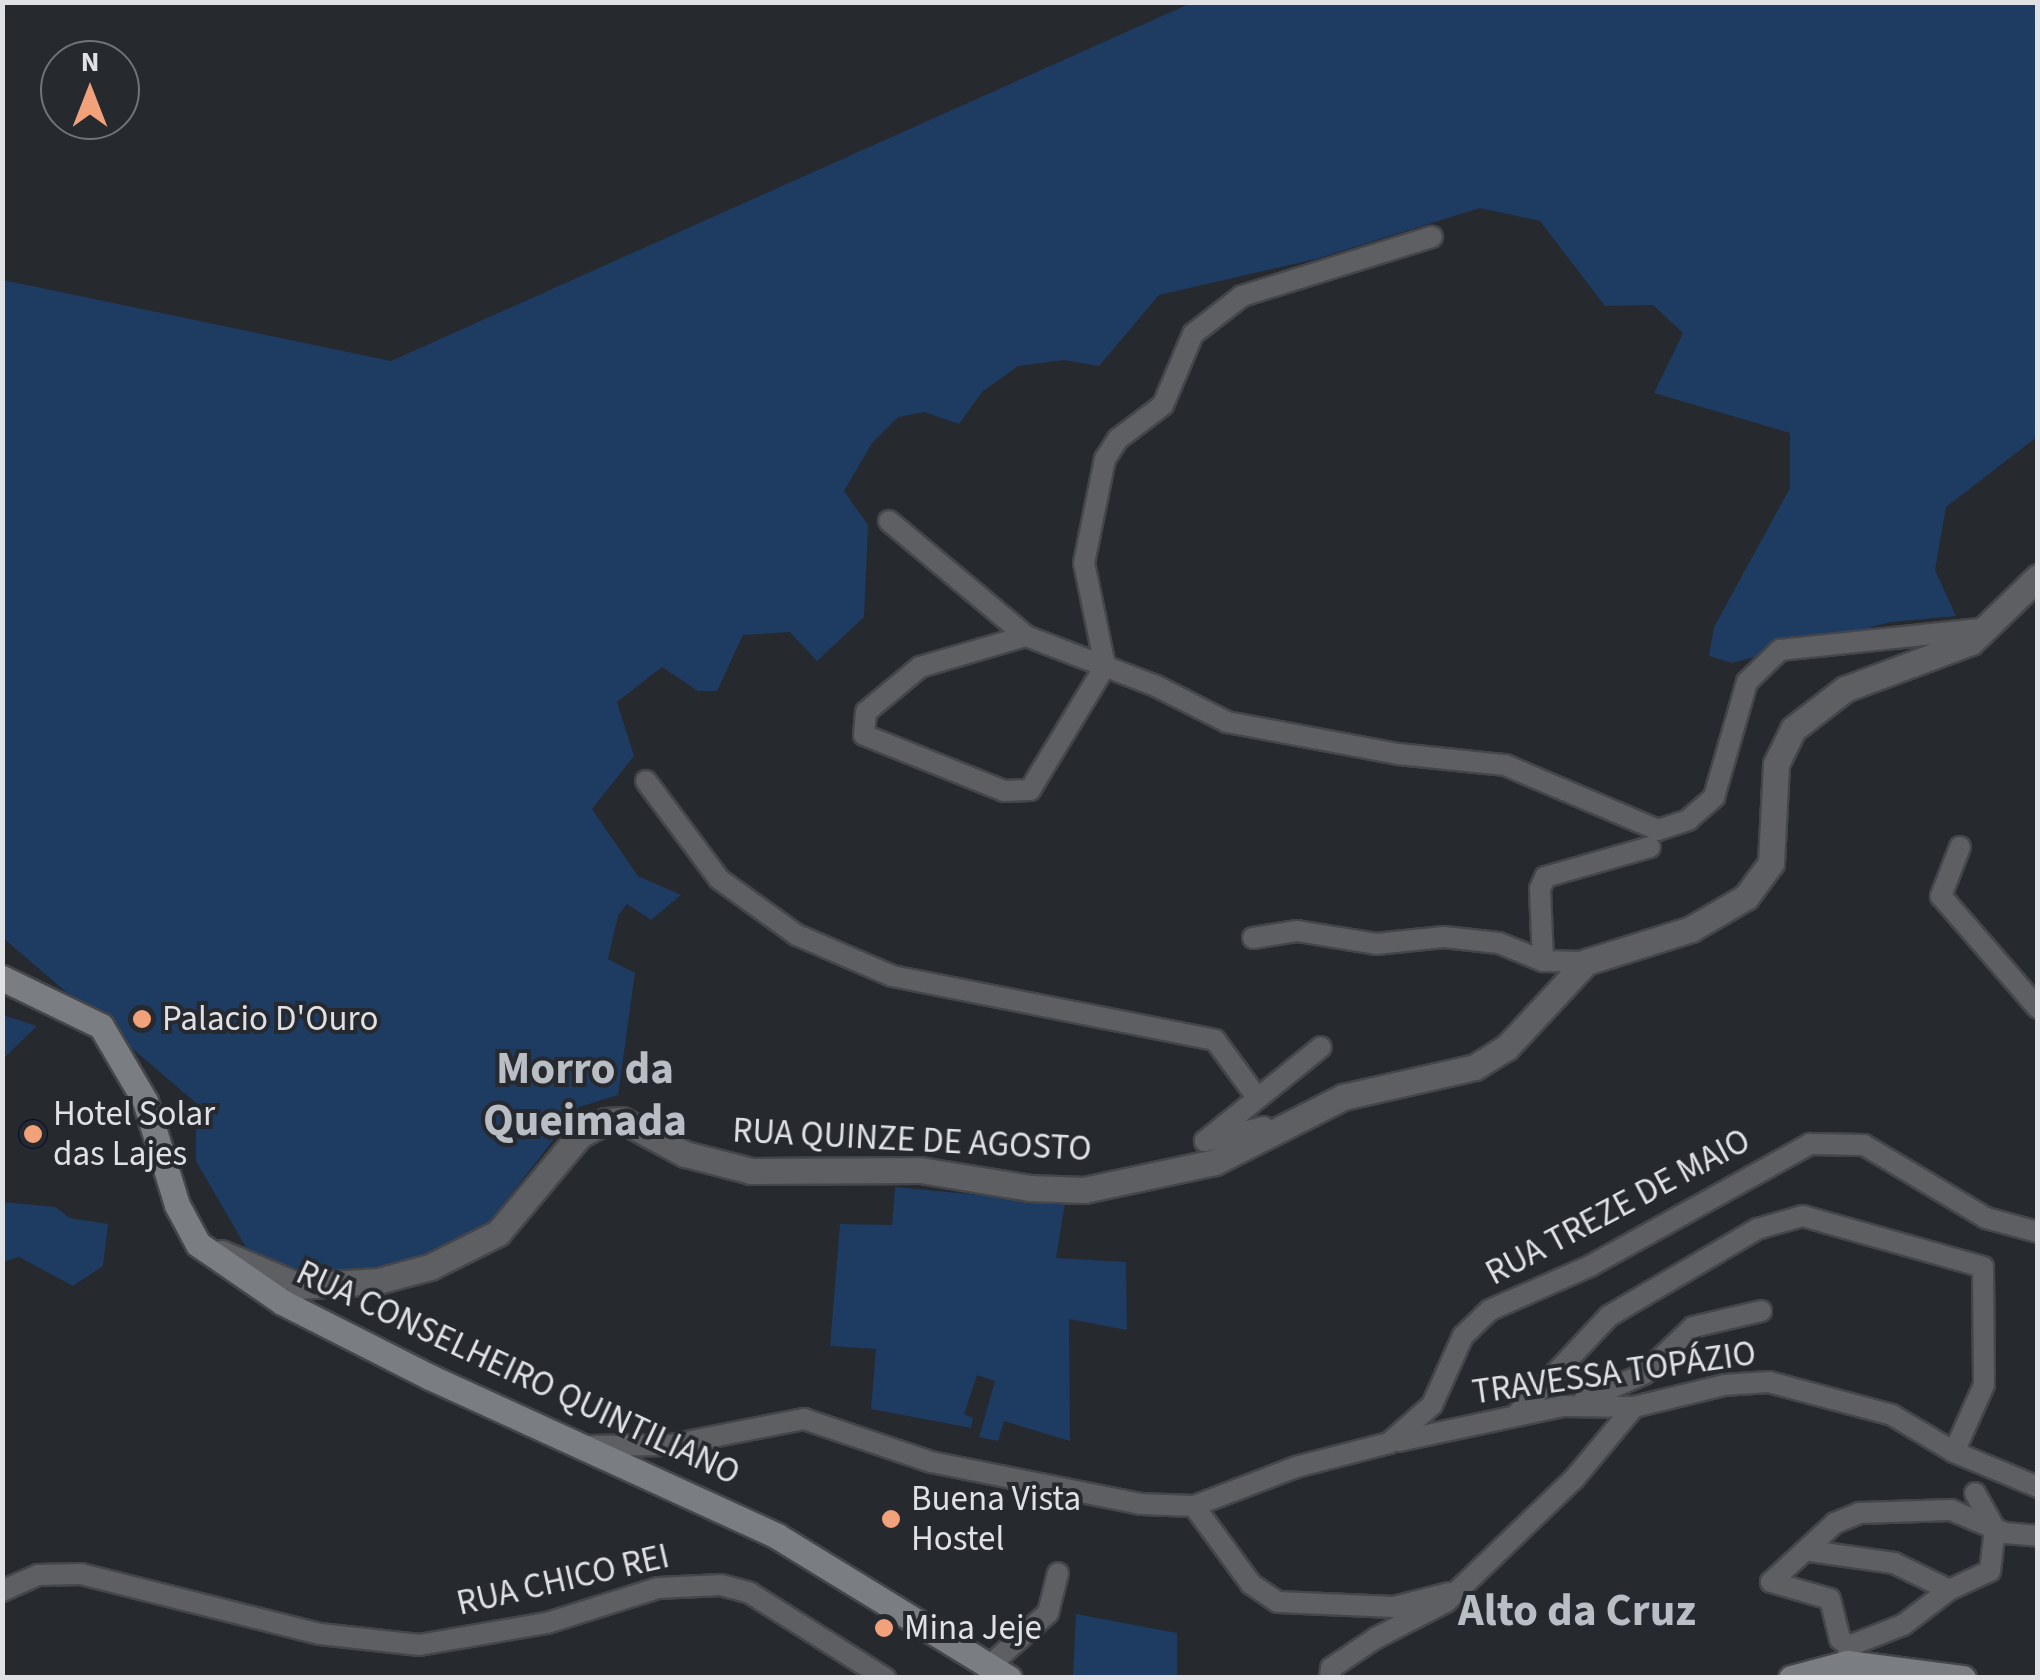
<!DOCTYPE html>
<meta charset="utf-8">
<style>
body{margin:0}
#map{position:relative;width:2040px;height:1680px;overflow:hidden;background:#26292e;font-family:"Source Sans 3",sans-serif}
div>[style]{position:absolute}
.green>*{inset:0;background:#1e3b61}
.water>*{inset:0;background:#000e31}
.round{border-radius:50%}
.roads{filter:drop-shadow(2px 0 #44464b) drop-shadow(-2px 0 #44464b) drop-shadow(0 2px #44464b) drop-shadow(0 -2px #44464b)}
.minor>*{height:20px;margin:-10px;padding:0 10px;transform-origin:10px;border-radius:10px;background:#5d5f62}
.tertiary>*{height:25px;margin:-12.5px;padding:0 12.5px;transform-origin:12.5px;border-radius:12.5px;background:#5d5f62}
.secondary>*{height:25px;margin:-12.5px;padding:0 12.5px;transform-origin:12.5px;border-radius:12.5px;background:#7a7e82}
.dots>*{width:28px;height:28px;translate:-50% -50%;box-sizing:border-box;border:5px solid #26292e;border-radius:50%}
span{translate:-50% -50%;white-space:nowrap;text-align:center;line-height:1.15;-webkit-text-stroke:8px #26292e;paint-order:stroke}
.poi-label{font-size:35px;color:#dfe1e5}
.left{translate:0 -50%;text-align:left}
.street-label{font-size:35px;color:#dfe1e5}
.district-label{font-size:45px;color:#b9bec5;font-weight:700}
.frame{position:absolute;inset:0;border:5px solid #dfe1e5;pointer-events:none}
.north{position:absolute;left:40px;top:40px;width:100px;height:100px;box-sizing:border-box;background:#26292e;border:2px solid #707377;border-radius:50%;rotate:0deg;font-size:28px;font-weight:700;line-height:40px;text-align:center;color:#dfe1e5}
.north::after{content:'';display:block;margin:auto;width:35px;height:45px;background:#f1a27b;clip-path:polygon(50% 0,100% 100%,50% 72%,0 100%)}
</style>
<div id="map">
<div class="green">
<div style="clip-path:polygon(1191px 3px,2037px 3px,2037px 437px,1946px 507px,1935px 570px,1956px 616px,1891px 622px,1732px 663px,1709px 656px,1714px 627px,1790px 488px,1790px 433px,1654px 393px,1683px 333px,1653px 305px,1605px 306px,1540px 221px,1480px 208px,1316px 259px,1159px 295px,1099px 366px,1064px 360px,1018px 366px,982px 392px,959px 424px,924px 412px,898px 417px,872px 443px,844px 491px,868px 525px,864px 617px,817px 661px,790px 632px,743px 635px,717px 691px,698px 691px,662px 667px,617px 702px,634px 756px,592px 809px,638px 876px,681px 895px,651px 920px,627px 904px,618px 916px,608px 959px,635px 973px,618px 1095px,579px 1107px,491px 1220px,454px 1249px,352px 1277px,294px 1275px,247px 1249px,196px 1161px,196px 1103px,3px 938px,3px 280px,391px 361px)"></div>
<div style="clip-path:polygon(3px 1015px,37px 1026px,3px 1059px,2px 1015px)"></div>
<div style="clip-path:polygon(895px 1187px,1065px 1203px,1056px 1258px,1126px 1262px,1127px 1330px,1069px 1319px,1070px 1441px,1004px 1421px,998px 1441px,979px 1437px,995px 1381px,977px 1375px,964px 1414px,973px 1418px,971px 1428px,871px 1409px,876px 1349px,830px 1346px,840px 1224px,892px 1225px)"></div>
<div style="clip-path:polygon(3px 1202px,55px 1207px,70px 1218px,108px 1224px,103px 1266px,73px 1286px,19px 1257px,3px 1262px)"></div>
<div style="clip-path:polygon(1076px 1614px,1177px 1633px,1177px 1677px,1073px 1677px)"></div>
</div>
<div class="water">
<div class="round" style="left:18px;top:1119px;width:30px;height:30px"></div>
</div>
<div class="roads">
<div class="minor">
<div style="left:889px;top:521px;width:179px;rotate:40deg"></div>
<div style="left:1026px;top:636px;width:139px;rotate:21deg"></div>
<div style="left:1156px;top:686px;width:80px;rotate:26.9deg"></div>
<div style="left:1227px;top:722px;width:174px;rotate:10.6deg"></div>
<div style="left:1398px;top:754px;width:108px;rotate:5.9deg"></div>
<div style="left:1505px;top:765px;width:166px;rotate:23deg"></div>
<div style="left:1658px;top:830px;width:32px;rotate:-18deg"></div>
<div style="left:1688px;top:820px;width:35px;rotate:-41deg"></div>
<div style="left:1714px;top:797px;width:120px;rotate:-74deg"></div>
<div style="left:1747px;top:682px;width:46px;rotate:-44.1deg"></div>
<div style="left:1780px;top:650px;width:210px;rotate:-6deg"></div>
<div style="left:1026px;top:636px;width:110px;rotate:163.7deg"></div>
<div style="left:920px;top:667px;width:70px;rotate:140.2deg"></div>
<div style="left:866px;top:712px;width:23px;rotate:95deg"></div>
<div style="left:864px;top:735px;width:151px;rotate:21.8deg"></div>
<div style="left:1004px;top:791px;width:26px;rotate:-2deg"></div>
<div style="left:1030px;top:790px;width:145px;rotate:-58.8deg"></div>
<div style="left:1105px;top:666px;width:105px;rotate:-101.5deg"></div>
<div style="left:1084px;top:563px;width:106px;rotate:-78.6deg"></div>
<div style="left:1105px;top:459px;width:24px;rotate:-57deg"></div>
<div style="left:1118px;top:439px;width:56px;rotate:-37.1deg"></div>
<div style="left:1163px;top:405px;width:77px;rotate:-67.1deg"></div>
<div style="left:1193px;top:334px;width:62px;rotate:-37.8deg"></div>
<div style="left:1242px;top:296px;width:199px;rotate:-17.3deg"></div>
<div style="left:646px;top:781px;width:122px;rotate:53.3deg"></div>
<div style="left:719px;top:879px;width:96px;rotate:35.7deg"></div>
<div style="left:797px;top:935px;width:103px;rotate:23.3deg"></div>
<div style="left:892px;top:976px;width:329px;rotate:11.2deg"></div>
<div style="left:1215px;top:1040px;width:69px;rotate:53.8deg"></div>
<div style="left:1960px;top:847px;width:53px;rotate:111.2deg"></div>
<div style="left:1941px;top:896px;width:148px;rotate:49.1deg"></div>
<div style="left:1253px;top:938px;width:45px;rotate:-9deg"></div>
<div style="left:1297px;top:931px;width:80px;rotate:9.3deg"></div>
<div style="left:1376px;top:944px;width:68px;rotate:-5.9deg"></div>
<div style="left:1444px;top:937px;width:55px;rotate:6.2deg"></div>
<div style="left:1499px;top:943px;width:48px;rotate:22.2deg"></div>
<div style="left:1543px;top:961px;width:43px;rotate:1.3deg"></div>
<div style="left:1543px;top:961px;width:72px;rotate:-92.4deg"></div>
<div style="left:1540px;top:889px;width:13px;rotate:-67deg"></div>
<div style="left:1545px;top:877px;width:109px;rotate:-15.9deg"></div>
<div style="left:1264px;top:1127px;width:61px;rotate:166.7deg"></div>
<div style="left:1205px;top:1141px;width:149px;rotate:-39deg"></div>
<div style="left:1584px;top:1400px;width:65px;rotate:-23.4deg"></div>
<div style="left:1644px;top:1374px;width:68px;rotate:-43.8deg"></div>
<div style="left:1693px;top:1327px;width:70px;rotate:-13.2deg"></div>
<div style="left:1517px;top:1414px;width:134px;rotate:-46.8deg"></div>
<div style="left:1609px;top:1316px;width:172px;rotate:-30.4deg"></div>
<div style="left:1757px;top:1229px;width:48px;rotate:-15.8deg"></div>
<div style="left:1803px;top:1216px;width:187px;rotate:15.8deg"></div>
<div style="left:1983px;top:1267px;width:118px;rotate:89.5deg"></div>
<div style="left:1984px;top:1385px;width:73px;rotate:114.1deg"></div>
<div style="left:1399px;top:1441px;width:168px;rotate:-12deg"></div>
<div style="left:1563px;top:1406px;width:71px;rotate:0.8deg"></div>
<div style="left:1634px;top:1407px;width:93px;rotate:-13.7deg"></div>
<div style="left:1724px;top:1385px;width:45px;rotate:-3.8deg"></div>
<div style="left:1769px;top:1382px;width:127px;rotate:15deg"></div>
<div style="left:1892px;top:1415px;width:72px;rotate:30.8deg"></div>
<div style="left:1954px;top:1452px;width:91px;rotate:22.6deg"></div>
<div style="left:586px;top:1446px;width:85px;rotate:-0.7deg"></div>
<div style="left:671px;top:1445px;width:136px;rotate:-11.1deg"></div>
<div style="left:804px;top:1419px;width:134px;rotate:18.7deg"></div>
<div style="left:931px;top:1462px;width:214px;rotate:11.3deg"></div>
<div style="left:1141px;top:1504px;width:53px;rotate:2.2deg"></div>
<div style="left:1194px;top:1506px;width:109px;rotate:-20.9deg"></div>
<div style="left:1296px;top:1467px;width:96px;rotate:-14.5deg"></div>
<div style="left:1389px;top:1443px;width:57px;rotate:-41.5deg"></div>
<div style="left:1432px;top:1405px;width:76px;rotate:-65.8deg"></div>
<div style="left:1463px;top:1336px;width:37px;rotate:-44deg"></div>
<div style="left:1490px;top:1310px;width:109px;rotate:-23.7deg"></div>
<div style="left:1590px;top:1266px;width:252px;rotate:-29deg"></div>
<div style="left:1810px;top:1144px;width:54px;rotate:1.1deg"></div>
<div style="left:1864px;top:1145px;width:142px;rotate:30.9deg"></div>
<div style="left:1986px;top:1218px;width:54px;rotate:15.1deg"></div>
<div style="left:1194px;top:1506px;width:97px;rotate:53.8deg"></div>
<div style="left:1251px;top:1584px;width:32px;rotate:34deg"></div>
<div style="left:1278px;top:1602px;width:116px;rotate:2.5deg"></div>
<div style="left:1394px;top:1607px;width:57px;rotate:-14.3deg"></div>
<div style="left:1810px;top:1551px;width:85px;rotate:8.1deg"></div>
<div style="left:1894px;top:1563px;width:61px;rotate:26.1deg"></div>
<div style="left:1771px;top:1582px;width:87px;rotate:-42.7deg"></div>
<div style="left:1835px;top:1523px;width:27px;rotate:-22deg"></div>
<div style="left:1860px;top:1513px;width:91px;rotate:-1.9deg"></div>
<div style="left:1951px;top:1510px;width:59px;rotate:23.1deg"></div>
<div style="left:2005px;top:1533px;width:33px;rotate:5deg"></div>
<div style="left:1771px;top:1582px;width:61px;rotate:16.1deg"></div>
<div style="left:1830px;top:1599px;width:41px;rotate:76deg"></div>
<div style="left:1840px;top:1639px;width:11px;rotate:38deg"></div>
<div style="left:2px;top:1591px;width:39px;rotate:-24deg"></div>
<div style="left:38px;top:1575px;width:43px;rotate:-1.3deg"></div>
<div style="left:81px;top:1574px;width:246px;rotate:14.1deg"></div>
<div style="left:320px;top:1634px;width:100px;rotate:6.3deg"></div>
<div style="left:419px;top:1645px;width:130px;rotate:-9.8deg"></div>
<div style="left:547px;top:1623px;width:116px;rotate:-17.5deg"></div>
<div style="left:658px;top:1588px;width:63px;rotate:-2.7deg"></div>
<div style="left:721px;top:1585px;width:30px;rotate:15deg"></div>
<div style="left:750px;top:1593px;width:160px;rotate:32.2deg"></div>
<div style="left:1847px;top:1663px;width:17px;rotate:-83deg"></div>
<div style="left:1849px;top:1646px;width:58px;rotate:-21.3deg"></div>
<div style="left:1903px;top:1625px;width:58px;rotate:-37.3deg"></div>
<div style="left:1949px;top:1590px;width:45px;rotate:-24.9deg"></div>
<div style="left:1990px;top:1571px;width:42px;rotate:-83.2deg"></div>
<div style="left:1995px;top:1529px;width:41px;rotate:-119.1deg"></div>
<div style="left:988px;top:1667px;width:81px;rotate:-42deg"></div>
<div style="left:1048px;top:1613px;width:41px;rotate:-76deg"></div>
<div style="left:1330px;top:1678px;width:10px;rotate:-84deg"></div>
<div style="left:1331px;top:1668px;width:54px;rotate:-33.7deg"></div>
<div style="left:1376px;top:1638px;width:79px;rotate:-27.2deg"></div>
<div style="left:1446px;top:1602px;width:178px;rotate:-43.9deg"></div>
<div style="left:1574px;top:1479px;width:94px;rotate:-50.2deg"></div>
</div>
<div class="tertiary">
<div style="left:221px;top:1253px;width:85px;rotate:22.9deg"></div>
<div style="left:299px;top:1286px;width:79px;rotate:-3.6deg"></div>
<div style="left:378px;top:1281px;width:54px;rotate:-15.1deg"></div>
<div style="left:430px;top:1267px;width:76px;rotate:-26.6deg"></div>
<div style="left:498px;top:1233px;width:128px;rotate:-50.1deg"></div>
<div style="left:580px;top:1135px;width:30px;rotate:-28deg"></div>
<div style="left:606px;top:1121px;width:16px;rotate:-4deg"></div>
<div style="left:622px;top:1120px;width:72px;rotate:28.4deg"></div>
<div style="left:685px;top:1154px;width:68px;rotate:14.4deg"></div>
<div style="left:751px;top:1171px;width:169px;rotate:-0.3deg"></div>
<div style="left:920px;top:1170px;width:111px;rotate:9.3deg"></div>
<div style="left:1030px;top:1188px;width:54px;rotate:2.1deg"></div>
<div style="left:1084px;top:1190px;width:134px;rotate:-12.1deg"></div>
<div style="left:1215px;top:1162px;width:144px;rotate:-26.9deg"></div>
<div style="left:1343px;top:1097px;width:135px;rotate:-12.8deg"></div>
<div style="left:1475px;top:1067px;width:36px;rotate:-32deg"></div>
<div style="left:1506px;top:1048px;width:117px;rotate:-47.1deg"></div>
<div style="left:1586px;top:962px;width:110px;rotate:-17.4deg"></div>
<div style="left:1691px;top:929px;width:64px;rotate:-30.2deg"></div>
<div style="left:1746px;top:897px;width:42px;rotate:-53.7deg"></div>
<div style="left:1771px;top:863px;width:99px;rotate:-87.1deg"></div>
<div style="left:1776px;top:764px;width:39px;rotate:-64deg"></div>
<div style="left:1793px;top:729px;width:66px;rotate:-37.6deg"></div>
<div style="left:1845px;top:689px;width:134px;rotate:-20.5deg"></div>
<div style="left:1971px;top:642px;width:93px;rotate:-44.1deg"></div>
</div>
<div class="secondary">
<div style="left:2px;top:978px;width:110px;rotate:25.9deg"></div>
<div style="left:101px;top:1026px;width:87px;rotate:59.6deg"></div>
<div style="left:145px;top:1101px;width:109px;rotate:72.9deg"></div>
<div style="left:177px;top:1205px;width:44px;rotate:61.7deg"></div>
<div style="left:198px;top:1244px;width:102px;rotate:34.6deg"></div>
<div style="left:282px;top:1302px;width:166px;rotate:26.9deg"></div>
<div style="left:430px;top:1377px;width:382px;rotate:24.6deg"></div>
<div style="left:777px;top:1536px;width:272px;rotate:31.5deg"></div>
<div style="left:1791px;top:1678px;width:58px;rotate:-15deg"></div>
<div style="left:1847px;top:1663px;width:117px;rotate:7.4deg"></div>
</div>
</div>
<div class="dots">
<div style="left:142px;top:1019px;background:#f1a27b"></div>
<div style="left:33px;top:1134px;background:#f1a27b"></div>
<div style="left:891px;top:1519px;background:#f1a27b"></div>
<div style="left:884px;top:1628px;background:#f1a27b"></div>
</div>
<div class="poi-label">
<span class="left" style="left:162px;top:1019px">Palacio D'Ouro</span>
<span class="left" style="left:53px;top:1134px">Hotel Solar<br>das Lajes</span>
<span class="left" style="left:911px;top:1519px">Buena Vista<br>Hostel</span>
<span class="left" style="left:904px;top:1628px">Mina Jeje</span>
</div>
<div class="street-label">
<span style="left:912px;top:1140px;rotate:3deg">RUA QUINZE DE AGOSTO</span>
<span style="left:1618px;top:1207px;rotate:-28deg">RUA TREZE DE MAIO</span>
<span style="left:518px;top:1373px;rotate:25deg">RUA CONSELHEIRO QUINTILIANO</span>
<span style="left:1614px;top:1373px;rotate:-8deg">TRAVESSA TOPÁZIO</span>
<span style="left:563px;top:1580px;rotate:-13deg">RUA CHICO REI</span>
</div>
<div class="district-label">
<span style="left:585px;top:1096px">Morro da<br>Queimada</span>
<span style="left:1577px;top:1612px">Alto da Cruz</span>
</div>
<div class="frame"></div>
<div class="north">N</div>
</div>
